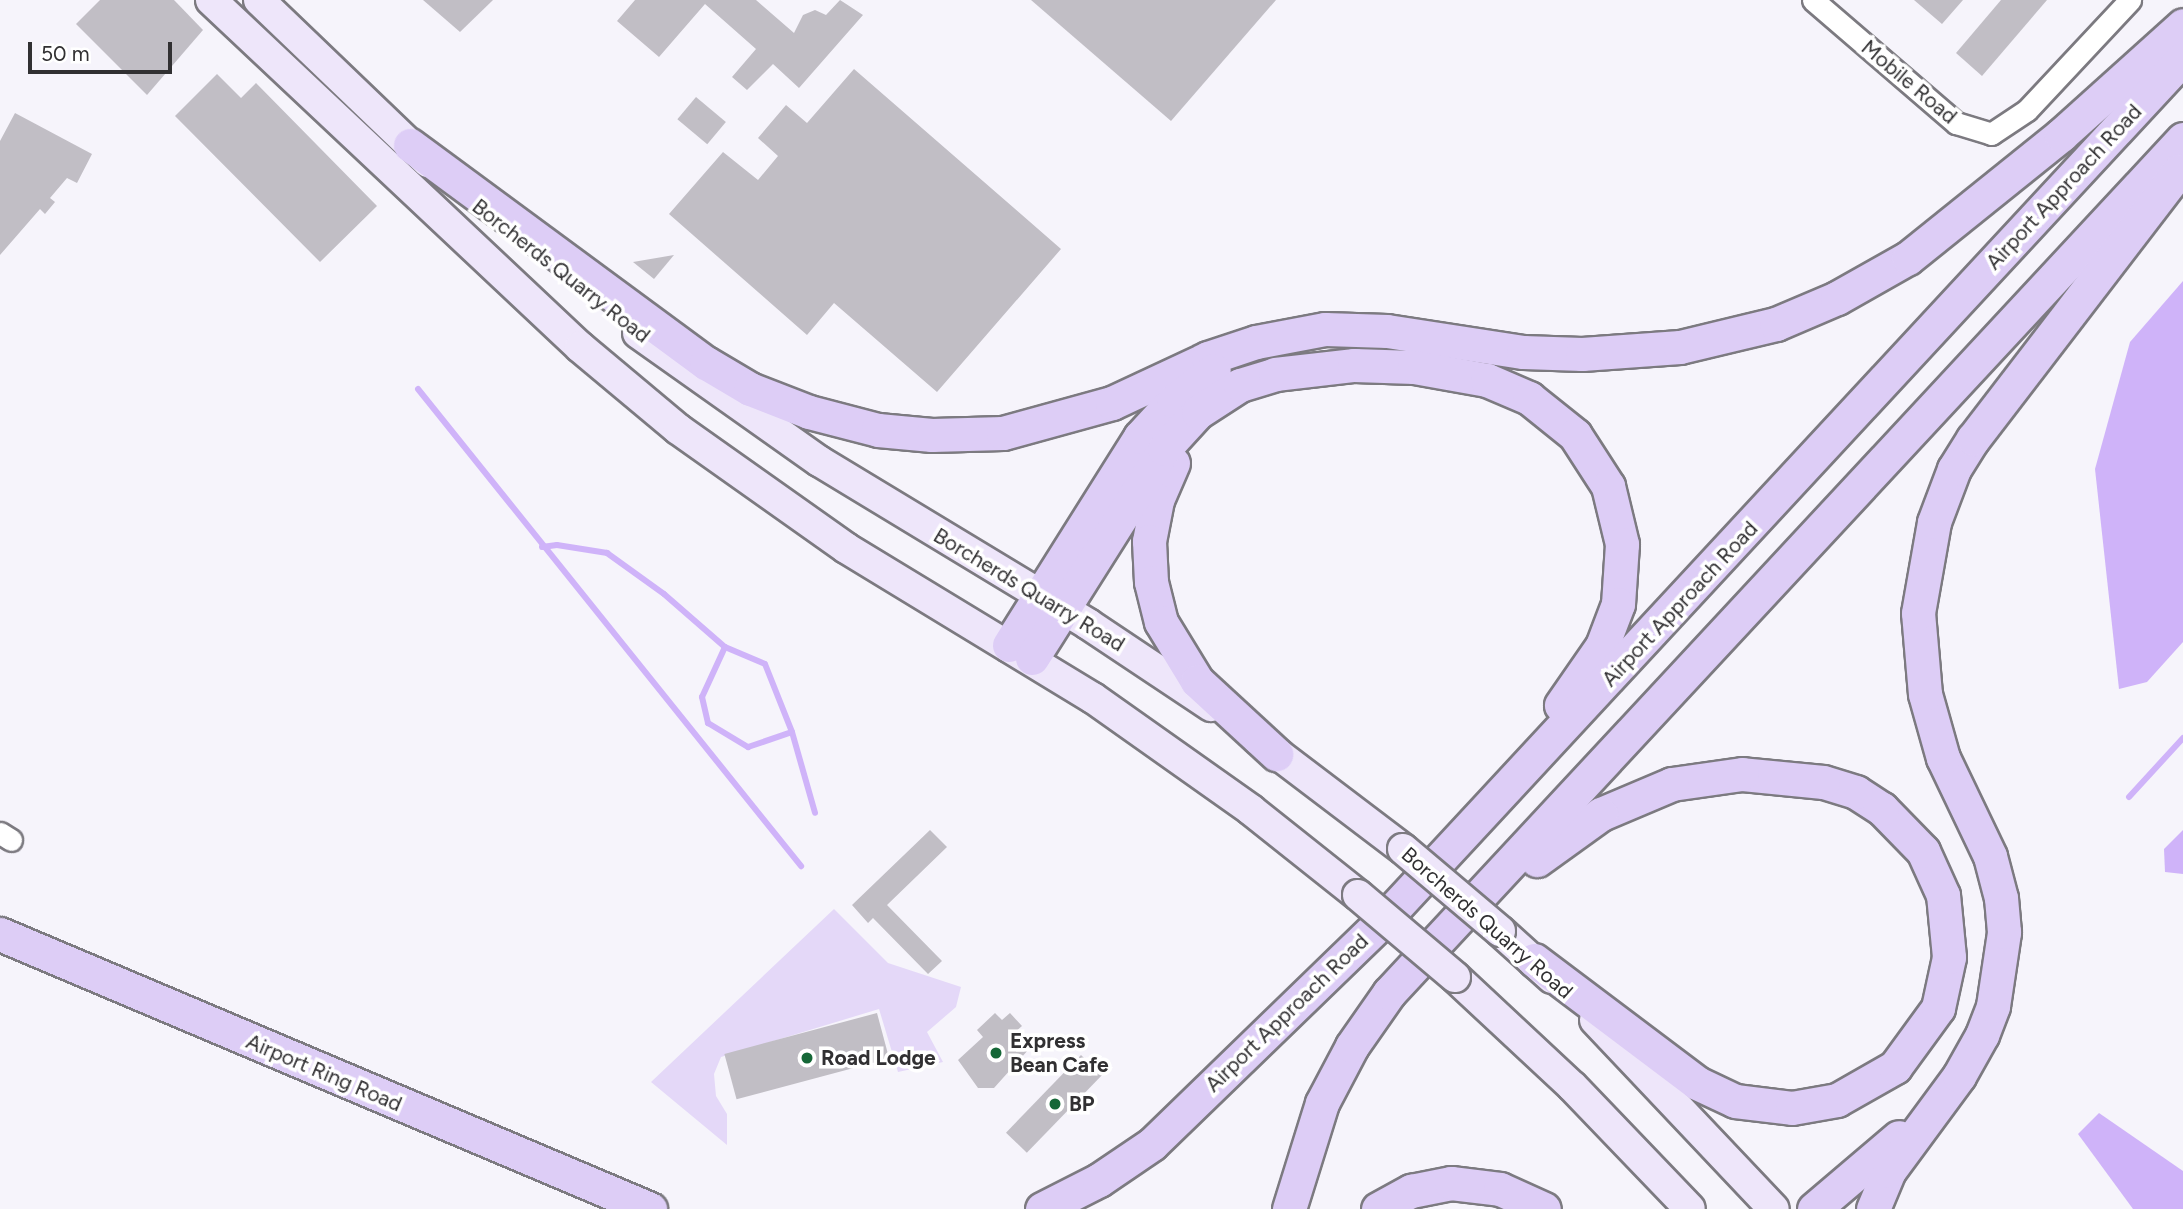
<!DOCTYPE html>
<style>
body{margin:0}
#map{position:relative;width:2183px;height:1209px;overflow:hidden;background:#f6f4fb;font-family:Figtree,sans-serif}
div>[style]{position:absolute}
.green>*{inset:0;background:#e4d8f8}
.water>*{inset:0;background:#cfb3f9}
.stream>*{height:6px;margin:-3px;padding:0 3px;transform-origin:3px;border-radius:3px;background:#cfb3f9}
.building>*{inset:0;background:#c1bec5;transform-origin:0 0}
.roads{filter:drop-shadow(2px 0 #7c7a80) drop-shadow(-2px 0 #7c7a80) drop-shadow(0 2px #7c7a80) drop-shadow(0 -2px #7c7a80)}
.street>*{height:21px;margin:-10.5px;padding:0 10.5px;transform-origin:10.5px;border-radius:10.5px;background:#fff}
.secondary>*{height:30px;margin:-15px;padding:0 15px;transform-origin:15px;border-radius:15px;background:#eee6fa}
.primary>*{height:33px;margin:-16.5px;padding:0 16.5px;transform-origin:16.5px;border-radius:16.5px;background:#ddcdf6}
.bridges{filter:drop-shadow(2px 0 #7c7a80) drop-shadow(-2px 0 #7c7a80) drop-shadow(0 2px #7c7a80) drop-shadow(0 -2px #7c7a80)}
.secondary-bridge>*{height:30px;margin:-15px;padding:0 15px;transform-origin:15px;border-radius:15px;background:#eee6fa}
.dots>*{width:19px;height:19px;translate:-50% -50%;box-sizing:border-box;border:4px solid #fff;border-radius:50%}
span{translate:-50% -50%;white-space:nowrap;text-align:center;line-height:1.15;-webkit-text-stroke:7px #fff;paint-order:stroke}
.street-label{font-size:21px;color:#313032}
.poi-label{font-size:21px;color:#313032;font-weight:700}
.left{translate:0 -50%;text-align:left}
.scale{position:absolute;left:28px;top:42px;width:144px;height:32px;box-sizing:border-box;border:4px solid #313032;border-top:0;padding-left:9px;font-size:21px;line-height:24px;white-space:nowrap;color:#313032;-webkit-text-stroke:5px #fff;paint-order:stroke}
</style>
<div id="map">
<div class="green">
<div style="clip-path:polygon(834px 909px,888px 963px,961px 987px,956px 1007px,927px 1032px,943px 1062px,898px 1072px,879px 1009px,721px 1057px,714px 1074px,716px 1096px,727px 1114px,727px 1145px,651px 1082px)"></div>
</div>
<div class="water">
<div style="clip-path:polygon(2183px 281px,2183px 642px,2147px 682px,2119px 689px,2095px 469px,2130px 342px)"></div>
<div style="clip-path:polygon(2183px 830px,2183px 874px,2165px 872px,2164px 849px)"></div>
<div style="clip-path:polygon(2099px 1113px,2183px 1171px,2183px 1209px,2133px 1209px,2078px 1134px)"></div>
</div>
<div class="stream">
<div style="left:418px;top:389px;width:612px;rotate:51.24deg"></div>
<div style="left:542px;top:547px;width:15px;rotate:-8deg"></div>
<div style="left:557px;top:545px;width:51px;rotate:9.1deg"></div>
<div style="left:607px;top:553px;width:70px;rotate:35.7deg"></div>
<div style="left:664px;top:594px;width:81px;rotate:41deg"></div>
<div style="left:725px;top:647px;width:55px;rotate:114.7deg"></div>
<div style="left:702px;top:697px;width:27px;rotate:77deg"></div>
<div style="left:708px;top:723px;width:47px;rotate:31deg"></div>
<div style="left:748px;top:747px;width:46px;rotate:-18.8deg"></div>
<div style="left:725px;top:647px;width:43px;rotate:23deg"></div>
<div style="left:765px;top:664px;width:73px;rotate:68.3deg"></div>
<div style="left:792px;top:732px;width:84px;rotate:74.1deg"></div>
<div style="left:2129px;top:797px;width:80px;rotate:-47.5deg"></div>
</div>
<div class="building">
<div style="clip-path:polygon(100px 0,174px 0,203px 30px,147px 95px,76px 24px)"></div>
<div style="clip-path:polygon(423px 0,493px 0,460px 32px)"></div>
<div style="clip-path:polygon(635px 0,756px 0,794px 33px,803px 15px,815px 10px,826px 15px,840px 0,863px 15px,799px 88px,773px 64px,747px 90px,732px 77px,756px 49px,705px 4px,659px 57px,617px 21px)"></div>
<div style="clip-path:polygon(1031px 0,1276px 0,1171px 121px)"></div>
<div style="clip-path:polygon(1914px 0,1963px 0,1942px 24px)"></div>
<div style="clip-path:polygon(2001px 0,2047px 0,1982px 76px,1956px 53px)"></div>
<div style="clip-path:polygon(854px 69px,1061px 249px,937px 392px,834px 303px,807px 335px,669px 214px,723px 152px,758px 180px,778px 156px,758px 138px,786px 105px,807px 123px)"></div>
<div style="clip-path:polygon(217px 74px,241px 98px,256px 83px,377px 206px,320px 262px,175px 116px)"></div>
<div style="left:696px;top:97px;width:39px;height:29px;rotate:40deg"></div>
<div style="clip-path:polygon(15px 113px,92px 154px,77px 183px,67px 178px,50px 198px,55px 202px,45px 214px,40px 209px,0 255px,0 141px)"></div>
<div style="clip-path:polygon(674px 255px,654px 279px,633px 262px)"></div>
<div style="clip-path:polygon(930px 830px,947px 847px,887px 905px,942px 961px,928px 974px,873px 918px,868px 923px,852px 905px)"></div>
<div style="left:877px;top:1013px;width:47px;height:158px;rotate:75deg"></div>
<div style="clip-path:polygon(995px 1013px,1002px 1020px,1010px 1013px,1022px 1026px,1014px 1033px,1029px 1049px,994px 1088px,978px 1088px,958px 1060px,983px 1037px,977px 1030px)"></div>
<div style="left:1081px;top:1055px;width:29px;height:108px;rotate:44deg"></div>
</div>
<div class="roads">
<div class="street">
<div style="left:1813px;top:0;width:189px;rotate:40.7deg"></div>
<div style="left:1956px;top:123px;width:37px;rotate:17deg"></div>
<div style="left:1991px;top:134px;width:43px;rotate:-33.7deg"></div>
<div style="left:2027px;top:110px;width:151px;rotate:-46.9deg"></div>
<div style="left:0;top:833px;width:13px;rotate:32deg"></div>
</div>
<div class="secondary">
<div style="left:211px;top:0;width:507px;rotate:43.24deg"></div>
<div style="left:580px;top:347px;width:128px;rotate:39.9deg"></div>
<div style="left:678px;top:429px;width:206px;rotate:35.3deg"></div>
<div style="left:846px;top:548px;width:289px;rotate:31.3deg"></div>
<div style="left:1093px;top:698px;width:194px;rotate:35.3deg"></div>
<div style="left:1251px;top:810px;width:137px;rotate:38.5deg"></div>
<div style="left:259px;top:0;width:234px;rotate:43.8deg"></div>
<div style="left:638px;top:333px;width:222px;rotate:35.3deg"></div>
<div style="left:819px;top:461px;width:315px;rotate:31.2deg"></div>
<div style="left:1088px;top:624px;width:148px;rotate:33.7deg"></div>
<div style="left:1258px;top:739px;width:182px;rotate:37.2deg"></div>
<div style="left:1500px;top:931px;width:70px;rotate:42.1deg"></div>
<div style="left:1455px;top:977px;width:160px;rotate:43deg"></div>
<div style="left:1572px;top:1086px;width:170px;rotate:46.2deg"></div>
<div style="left:1595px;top:1020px;width:260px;rotate:46.6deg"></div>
</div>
<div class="primary">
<div style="left:410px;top:145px;width:368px;rotate:36.4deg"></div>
<div style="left:706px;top:363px;width:51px;rotate:30.6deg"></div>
<div style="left:750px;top:389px;width:63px;rotate:21.3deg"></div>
<div style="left:809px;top:412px;width:71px;rotate:14.6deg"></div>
<div style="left:878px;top:430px;width:54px;rotate:5.3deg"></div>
<div style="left:932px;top:435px;width:71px;rotate:-1.6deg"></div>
<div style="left:1003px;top:433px;width:113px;rotate:-15.4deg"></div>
<div style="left:1112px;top:403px;width:106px;rotate:-25.1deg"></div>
<div style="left:1208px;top:358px;width:51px;rotate:-18.4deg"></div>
<div style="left:1256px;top:342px;width:70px;rotate:-10.7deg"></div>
<div style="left:1325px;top:329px;width:62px;rotate:1.8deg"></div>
<div style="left:1387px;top:331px;width:138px;rotate:8.8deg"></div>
<div style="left:1523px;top:352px;width:59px;rotate:1.9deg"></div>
<div style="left:1582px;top:354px;width:98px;rotate:-4.1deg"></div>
<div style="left:1680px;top:347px;width:99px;rotate:-13.5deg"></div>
<div style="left:1776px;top:324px;width:66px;rotate:-23.1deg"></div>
<div style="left:1837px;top:298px;width:81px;rotate:-29.4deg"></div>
<div style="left:1908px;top:258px;width:196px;rotate:-38.8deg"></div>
<div style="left:2061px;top:135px;width:164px;rotate:-42deg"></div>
<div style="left:1173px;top:463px;width:40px;rotate:113.4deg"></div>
<div style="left:1157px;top:500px;width:42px;rotate:101deg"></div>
<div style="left:1149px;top:541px;width:41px;rotate:87.2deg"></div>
<div style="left:1151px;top:582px;width:41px;rotate:76deg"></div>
<div style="left:1161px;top:622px;width:69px;rotate:58.6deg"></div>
<div style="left:1197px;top:681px;width:108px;rotate:42.7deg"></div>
<div style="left:1009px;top:645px;width:246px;rotate:-57.8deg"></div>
<div style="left:1140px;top:437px;width:49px;rotate:-47.5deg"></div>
<div style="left:1173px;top:401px;width:51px;rotate:-37.1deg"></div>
<div style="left:1032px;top:658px;width:247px;rotate:-57.7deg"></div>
<div style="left:1164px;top:449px;width:50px;rotate:-47.4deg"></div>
<div style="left:1198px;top:412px;width:50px;rotate:-32.7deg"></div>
<div style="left:1240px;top:385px;width:37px;rotate:-17deg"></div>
<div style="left:1275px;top:374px;width:80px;rotate:-6.5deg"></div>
<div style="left:1354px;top:365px;width:60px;rotate:1.9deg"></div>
<div style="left:1414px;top:367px;width:74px;rotate:10.1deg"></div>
<div style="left:1487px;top:380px;width:46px;rotate:23.2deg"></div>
<div style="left:1529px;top:398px;width:59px;rotate:38.8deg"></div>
<div style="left:1575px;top:435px;width:61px;rotate:57.1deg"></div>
<div style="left:1608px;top:486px;width:60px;rotate:76.4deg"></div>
<div style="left:1622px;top:544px;width:60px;rotate:93.8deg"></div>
<div style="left:1618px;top:604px;width:45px;rotate:110.9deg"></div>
<div style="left:1602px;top:646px;width:72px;rotate:124.8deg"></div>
<div style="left:0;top:934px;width:706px;rotate:22.93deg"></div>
<div style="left:1534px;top:960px;width:204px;rotate:37deg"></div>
<div style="left:1697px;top:1083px;width:42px;rotate:25.3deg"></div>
<div style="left:1735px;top:1101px;width:57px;rotate:7deg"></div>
<div style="left:1792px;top:1108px;width:46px;rotate:-10.1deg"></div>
<div style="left:1837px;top:1100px;width:67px;rotate:-29.6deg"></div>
<div style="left:1895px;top:1067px;width:73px;rotate:-53.9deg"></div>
<div style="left:1938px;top:1008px;width:52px;rotate:-77.8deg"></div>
<div style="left:1949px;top:957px;width:62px;rotate:-95.5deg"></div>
<div style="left:1943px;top:895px;width:48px;rotate:-114.4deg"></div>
<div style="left:1923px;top:851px;width:59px;rotate:-134.3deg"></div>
<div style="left:1882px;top:809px;width:31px;rotate:-147deg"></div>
<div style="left:1856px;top:792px;width:34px;rotate:-163deg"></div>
<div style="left:1823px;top:782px;width:81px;rotate:-174.4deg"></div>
<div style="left:1742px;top:774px;width:71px;rotate:171.9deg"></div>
<div style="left:1672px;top:784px;width:77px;rotate:157.1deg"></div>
<div style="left:1601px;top:814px;width:79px;rotate:144.3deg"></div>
<div style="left:1042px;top:1209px;width:64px;rotate:-27deg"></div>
<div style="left:1099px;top:1180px;width:64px;rotate:-34.2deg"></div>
<div style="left:1152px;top:1144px;width:329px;rotate:-44.1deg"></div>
<div style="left:1388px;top:915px;width:1169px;rotate:-47.15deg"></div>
<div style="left:1289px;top:1209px;width:111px;rotate:-72.7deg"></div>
<div style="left:1322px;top:1103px;width:64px;rotate:-62.2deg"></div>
<div style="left:1352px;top:1046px;width:65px;rotate:-55.1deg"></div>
<div style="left:1389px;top:993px;width:1166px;rotate:-47.09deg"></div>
<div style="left:1378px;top:1209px;width:38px;rotate:-29deg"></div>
<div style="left:1411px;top:1191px;width:41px;rotate:-11.3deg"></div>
<div style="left:1451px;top:1183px;width:49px;rotate:7deg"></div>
<div style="left:1500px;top:1189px;width:48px;rotate:24.4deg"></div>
<div style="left:1814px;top:1209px;width:111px;rotate:-40.3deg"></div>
<div style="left:1873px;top:1209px;width:41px;rotate:-67.2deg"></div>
<div style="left:1889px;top:1171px;width:118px;rotate:-53.6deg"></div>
<div style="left:1959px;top:1076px;width:47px;rotate:-60.7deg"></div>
<div style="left:1982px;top:1035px;width:31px;rotate:-69deg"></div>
<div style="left:1993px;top:1006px;width:75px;rotate:-81.5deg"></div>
<div style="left:2004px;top:932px;width:34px;rotate:-95deg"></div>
<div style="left:2001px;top:898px;width:43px;rotate:-104.7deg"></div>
<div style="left:1990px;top:856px;width:109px;rotate:-115.6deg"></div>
<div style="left:1943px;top:758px;width:66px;rotate:-105.7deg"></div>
<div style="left:1925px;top:694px;width:81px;rotate:-94.9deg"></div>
<div style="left:1918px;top:613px;width:92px;rotate:-80deg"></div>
<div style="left:1934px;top:522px;width:57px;rotate:-69.3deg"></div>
<div style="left:1954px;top:469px;width:36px;rotate:-58deg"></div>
<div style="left:1973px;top:439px;width:338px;rotate:-52.5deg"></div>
</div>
</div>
<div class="bridges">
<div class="secondary-bridge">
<div style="left:1403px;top:849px;width:127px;rotate:40.2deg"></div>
<div style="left:1358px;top:895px;width:127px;rotate:40.2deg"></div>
</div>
</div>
<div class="dots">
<div style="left:996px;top:1053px;background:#156737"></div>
<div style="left:807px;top:1058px;background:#156737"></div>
<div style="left:1055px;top:1104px;background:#156737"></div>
</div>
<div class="street-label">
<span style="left:1909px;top:82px;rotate:40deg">Mobile Road</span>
<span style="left:2064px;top:187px;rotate:-47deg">Airport Approach Road</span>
<span style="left:561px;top:271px;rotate:38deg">Borcherds Quarry Road</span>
<span style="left:1029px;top:590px;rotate:31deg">Borcherds Quarry Road</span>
<span style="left:1680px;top:604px;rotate:-47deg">Airport Approach Road</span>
<span style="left:1487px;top:923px;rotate:41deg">Borcherds Quarry Road</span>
<span style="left:1287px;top:1013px;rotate:-44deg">Airport Approach Road</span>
<span style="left:324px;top:1073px;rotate:23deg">Airport Ring Road</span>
</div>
<div class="poi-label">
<span class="left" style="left:1010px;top:1053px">Express<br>Bean Cafe</span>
<span class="left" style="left:821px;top:1058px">Road Lodge</span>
<span class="left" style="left:1069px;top:1104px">BP</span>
</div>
<div class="scale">50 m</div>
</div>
